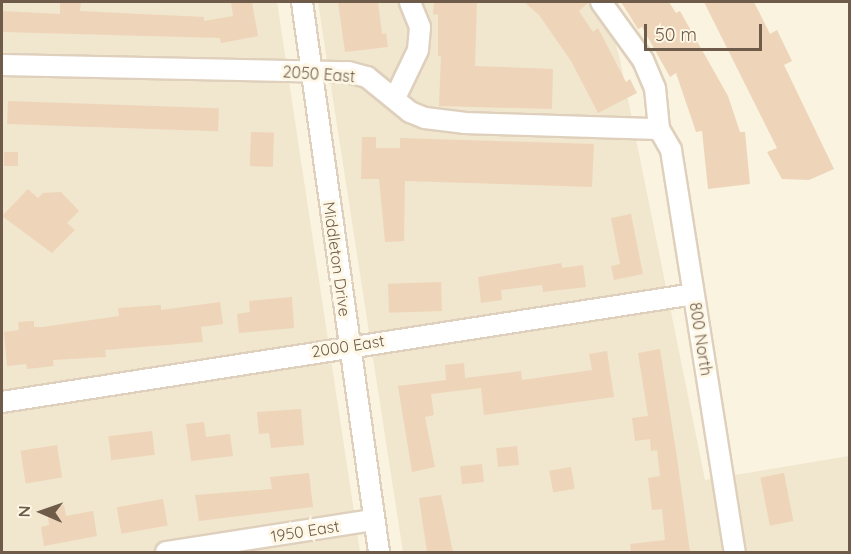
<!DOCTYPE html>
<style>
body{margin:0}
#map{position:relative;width:851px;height:554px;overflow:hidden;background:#faf3df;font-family:Quicksand,sans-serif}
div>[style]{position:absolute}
.residential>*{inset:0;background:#f1e6ce}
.building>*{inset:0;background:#eed5b9;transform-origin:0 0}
.roads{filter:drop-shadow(2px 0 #ded0bc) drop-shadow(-2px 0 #ded0bc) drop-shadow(0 2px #ded0bc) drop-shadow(0 -2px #ded0bc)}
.street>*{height:20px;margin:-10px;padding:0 10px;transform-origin:10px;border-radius:10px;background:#fff}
span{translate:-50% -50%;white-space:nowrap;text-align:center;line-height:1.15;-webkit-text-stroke:6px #fef7e5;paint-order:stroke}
.street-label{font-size:16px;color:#6f5b49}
.frame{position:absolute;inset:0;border:3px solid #6f5b49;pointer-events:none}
.north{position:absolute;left:12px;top:482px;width:60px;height:60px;-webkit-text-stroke:4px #fef7e5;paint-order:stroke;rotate:272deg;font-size:16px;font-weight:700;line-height:24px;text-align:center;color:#6f5b49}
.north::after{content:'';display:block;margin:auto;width:21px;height:27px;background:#6f5b49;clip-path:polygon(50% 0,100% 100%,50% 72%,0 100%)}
.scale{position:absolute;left:644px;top:24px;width:118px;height:27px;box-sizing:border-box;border:3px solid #6f5b49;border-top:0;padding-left:8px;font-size:18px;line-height:21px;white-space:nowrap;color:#6f5b49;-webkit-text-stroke:4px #fef7e5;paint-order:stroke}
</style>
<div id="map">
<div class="residential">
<div style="clip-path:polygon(2px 2px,277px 2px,360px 552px,2px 552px)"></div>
<div style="clip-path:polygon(318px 2px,604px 2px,620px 60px,705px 480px,849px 456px,849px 552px,403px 552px)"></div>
</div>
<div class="building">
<div style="clip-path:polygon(60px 2px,81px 2px,80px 11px,204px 17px,204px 21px,233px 16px,231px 2px,252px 2px,258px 36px,221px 43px,220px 38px,2px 32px,2px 11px,60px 14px)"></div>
<div style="clip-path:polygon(338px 2px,378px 2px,382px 34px,386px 33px,388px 47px,345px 52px)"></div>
<div style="clip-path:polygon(434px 2px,477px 2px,475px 66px,553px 69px,552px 109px,439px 106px,441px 56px,438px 56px,438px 14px,433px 15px)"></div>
<div style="clip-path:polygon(524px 2px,589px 2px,579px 11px,593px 32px,598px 28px,626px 82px,630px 79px,637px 93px,598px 113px,571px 61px,539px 15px)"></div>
<div style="clip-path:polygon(621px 2px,669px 2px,676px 13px,680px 11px,728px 96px,740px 132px,745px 132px,750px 184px,708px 189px,702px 131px,696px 132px,676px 73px,670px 77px,642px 27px,638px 29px)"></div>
<div style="clip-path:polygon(704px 2px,754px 2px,770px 34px,777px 30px,792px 61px,784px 65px,834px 169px,809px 180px,782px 179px,767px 152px,777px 148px)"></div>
<div style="left:8px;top:101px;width:211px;height:23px;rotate:2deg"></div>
<div style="left:251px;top:132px;width:23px;height:34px;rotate:2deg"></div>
<div style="clip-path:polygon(362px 137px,376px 137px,376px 148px,400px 148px,400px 138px,594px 144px,592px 187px,405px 181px,404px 241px,385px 242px,379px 179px,361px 179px)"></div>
<div style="left:4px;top:152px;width:14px;height:14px"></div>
<div style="clip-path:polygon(28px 189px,38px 198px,43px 193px,61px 192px,79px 211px,67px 223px,75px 230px,52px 253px,2px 216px)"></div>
<div style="clip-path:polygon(631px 214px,643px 274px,614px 280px,611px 266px,620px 264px,611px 218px)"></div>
<div style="clip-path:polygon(561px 263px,562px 268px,583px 265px,586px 287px,543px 292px,542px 285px,501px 290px,502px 300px,481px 303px,478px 277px)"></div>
<div style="left:441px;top:282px;width:29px;height:53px;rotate:88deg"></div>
<div style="clip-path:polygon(292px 297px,294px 328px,239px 333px,237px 314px,250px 312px,249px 301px)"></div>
<div style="clip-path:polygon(220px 302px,223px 324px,201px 327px,203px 342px,105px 350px,106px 357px,53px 360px,54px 366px,27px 369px,26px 364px,7px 366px,4px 332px,19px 330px,18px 322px,34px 321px,34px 327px,42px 327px,119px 316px,118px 308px,161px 305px,161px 310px)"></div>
<div style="clip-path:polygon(660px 349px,677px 458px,690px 552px,631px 552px,630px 544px,665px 540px,662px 509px,652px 510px,648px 478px,660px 476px,657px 450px,651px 451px,650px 439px,635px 441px,632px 418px,648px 416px,638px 353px)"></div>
<div style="clip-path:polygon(607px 351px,614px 397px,484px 415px,481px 388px,431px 394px,434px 415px,425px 417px,435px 467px,412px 472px,398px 386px,446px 380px,445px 365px,464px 363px,465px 378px,521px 371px,522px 380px,592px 370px,589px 354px)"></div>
<div style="clip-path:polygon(301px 409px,304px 445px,271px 448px,269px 433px,259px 434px,257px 412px)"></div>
<div style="clip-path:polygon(204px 422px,206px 437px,230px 434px,233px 456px,191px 461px,186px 424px)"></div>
<div style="left:152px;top:431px;width:24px;height:44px;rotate:83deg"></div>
<div style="left:57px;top:445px;width:33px;height:37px;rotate:81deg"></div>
<div style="left:517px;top:446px;width:19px;height:21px;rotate:84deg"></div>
<div style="left:482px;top:464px;width:18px;height:22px;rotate:84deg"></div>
<div style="left:571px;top:467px;width:22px;height:22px;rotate:80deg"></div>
<div style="clip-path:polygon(309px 473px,313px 507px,199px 521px,195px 495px,272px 489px,270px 477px)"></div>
<div style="left:784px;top:473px;width:49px;height:24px;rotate:79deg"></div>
<div style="clip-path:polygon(441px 495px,453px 552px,427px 552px,419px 498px)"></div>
<div style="left:163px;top:499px;width:27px;height:47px;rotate:80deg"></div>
<div style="clip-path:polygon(64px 505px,66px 516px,93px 511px,97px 536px,44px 546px,41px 527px,49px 525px,47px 509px)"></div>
</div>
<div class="roads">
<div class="street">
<div style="left:302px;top:2px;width:555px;rotate:82.03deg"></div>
<div style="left:601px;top:2px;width:72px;rotate:54.1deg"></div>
<div style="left:643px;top:60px;width:30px;rotate:67deg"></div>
<div style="left:655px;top:88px;width:41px;rotate:84.4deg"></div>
<div style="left:659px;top:129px;width:24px;rotate:60deg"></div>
<div style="left:671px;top:150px;width:407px;rotate:81deg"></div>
<div style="left:2px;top:65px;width:346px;rotate:1.2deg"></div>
<div style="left:348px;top:72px;width:20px;rotate:15deg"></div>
<div style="left:367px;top:77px;width:55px;rotate:39.1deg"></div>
<div style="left:410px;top:112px;width:16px;rotate:22deg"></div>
<div style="left:425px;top:118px;width:39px;rotate:7deg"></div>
<div style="left:464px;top:123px;width:195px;rotate:1.8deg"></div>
<div style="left:395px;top:98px;width:53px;rotate:-64.4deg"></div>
<div style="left:418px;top:50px;width:23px;rotate:-85deg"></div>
<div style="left:420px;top:27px;width:27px;rotate:-112deg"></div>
<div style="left:2px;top:402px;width:700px;rotate:-8.87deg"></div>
<div style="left:166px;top:552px;width:209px;rotate:-8.8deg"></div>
</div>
</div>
<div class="street-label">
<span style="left:319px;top:74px;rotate:4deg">2050 East</span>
<span style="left:337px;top:259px;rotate:82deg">Middleton Drive</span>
<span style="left:701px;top:339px;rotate:81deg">800 North</span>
<span style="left:348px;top:346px;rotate:-9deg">2000 East</span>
<span style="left:305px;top:531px;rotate:-9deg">1950 East</span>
</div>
<div class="frame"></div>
<div class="north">N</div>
<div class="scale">50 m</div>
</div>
